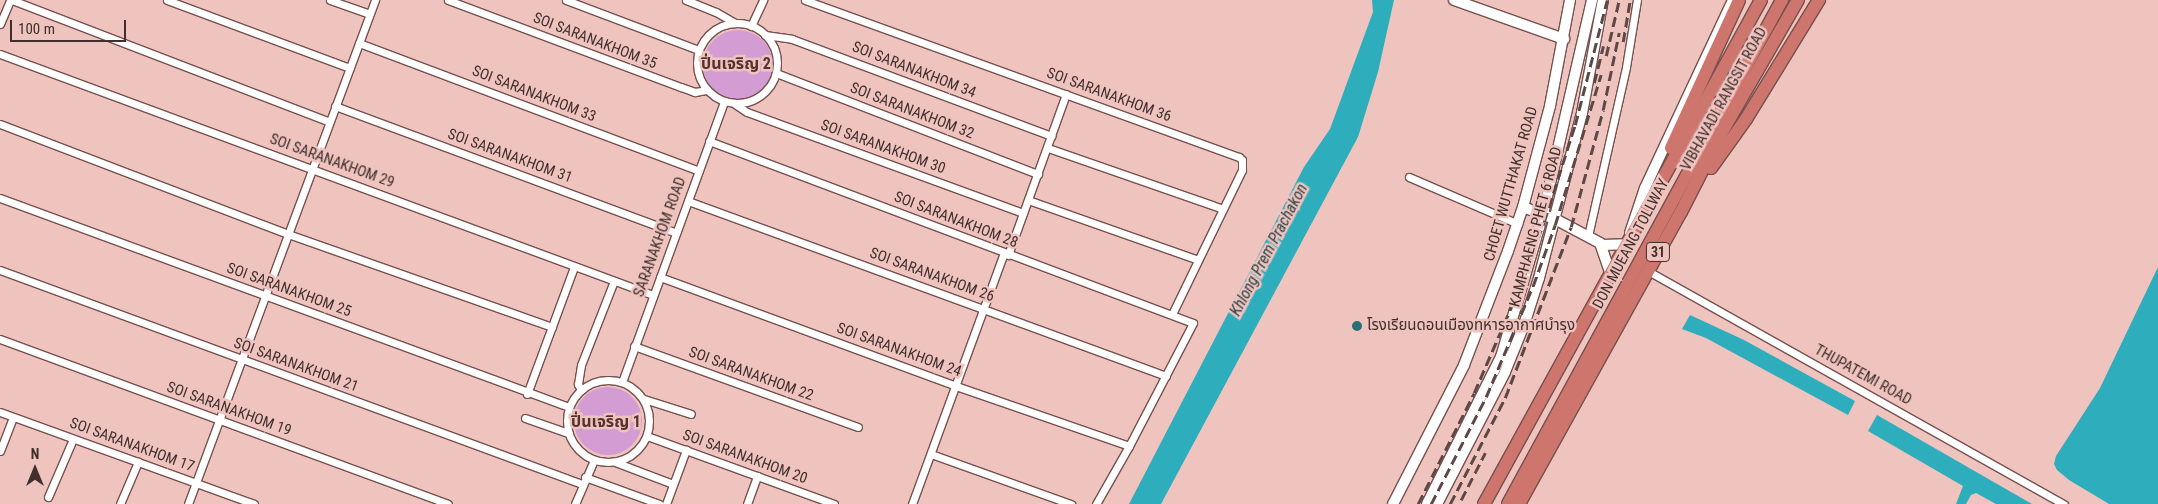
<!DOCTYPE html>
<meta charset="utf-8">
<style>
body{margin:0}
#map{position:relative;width:2158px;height:504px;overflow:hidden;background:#efc3be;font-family:"Roboto Condensed","Noto Sans Thai",sans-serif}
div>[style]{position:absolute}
.green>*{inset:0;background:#d39cd3}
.round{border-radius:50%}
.water>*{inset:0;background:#2eaebd}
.roads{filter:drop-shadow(1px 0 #76514d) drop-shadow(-1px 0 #76514d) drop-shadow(0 1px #76514d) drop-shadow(0 -1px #76514d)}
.street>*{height:7px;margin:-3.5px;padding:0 3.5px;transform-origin:3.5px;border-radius:3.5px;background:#fff}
.street>.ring{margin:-3.5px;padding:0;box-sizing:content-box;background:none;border:7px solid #fff;border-radius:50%}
.secondary>*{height:10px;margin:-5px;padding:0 5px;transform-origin:5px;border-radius:5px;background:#fff}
.highway>*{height:12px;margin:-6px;padding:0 6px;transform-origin:6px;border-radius:6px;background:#ce756d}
.rail>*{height:2.5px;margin-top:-1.25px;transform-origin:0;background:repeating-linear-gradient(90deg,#5e4846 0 10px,transparent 0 15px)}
.dots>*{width:14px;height:14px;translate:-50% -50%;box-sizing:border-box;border:2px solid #efc3be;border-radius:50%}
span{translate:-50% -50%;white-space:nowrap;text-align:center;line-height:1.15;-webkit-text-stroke:5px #efc3be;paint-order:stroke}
.shield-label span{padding:1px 4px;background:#efc3be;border:1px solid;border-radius:4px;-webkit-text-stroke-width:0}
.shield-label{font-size:14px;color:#402f2d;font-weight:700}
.street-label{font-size:15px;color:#402f2d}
.poi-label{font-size:15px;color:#402f2d}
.left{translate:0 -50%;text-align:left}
.neighbourhood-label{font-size:16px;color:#55322f;font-weight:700}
.water-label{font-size:16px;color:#2b4549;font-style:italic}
.north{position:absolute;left:10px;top:444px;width:50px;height:50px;-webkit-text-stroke:4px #efc3be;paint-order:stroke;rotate:0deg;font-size:14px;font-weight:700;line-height:20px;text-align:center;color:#402f2d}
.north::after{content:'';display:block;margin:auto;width:18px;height:22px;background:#402f2d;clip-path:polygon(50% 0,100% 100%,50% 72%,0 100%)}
.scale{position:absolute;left:10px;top:20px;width:116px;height:22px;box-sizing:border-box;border:2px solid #402f2d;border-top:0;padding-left:6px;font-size:15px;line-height:18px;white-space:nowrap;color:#402f2d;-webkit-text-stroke:4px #efc3be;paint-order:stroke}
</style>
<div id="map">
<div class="green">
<div class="round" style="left:703px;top:30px;width:70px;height:70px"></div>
<div class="round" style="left:574px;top:387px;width:68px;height:68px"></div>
</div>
<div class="water">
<div style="clip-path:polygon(1372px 0,1394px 0,1378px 72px,1358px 137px,1161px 504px,1129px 504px,1304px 167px,1330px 129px,1373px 12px)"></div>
<div style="clip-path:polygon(2158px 267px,2158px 504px,2109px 504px,2069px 480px,2057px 470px,2054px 464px,2056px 456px,2100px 388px)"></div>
<div style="clip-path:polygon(1690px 315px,1744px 340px,1855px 401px,1848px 415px,1706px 338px,1682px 329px)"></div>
<div style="clip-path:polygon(1877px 415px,2032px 504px,1996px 504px,1976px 493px,1971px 495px,1966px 504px,1956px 504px,1963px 486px,1868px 431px)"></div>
</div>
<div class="roads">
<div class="street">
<div style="left:12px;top:0;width:340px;rotate:21deg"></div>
<div style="left:167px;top:0;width:195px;rotate:20.4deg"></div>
<div style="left:330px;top:0;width:42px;rotate:19.3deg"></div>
<div style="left:448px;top:0;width:249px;rotate:20.5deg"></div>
<div style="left:681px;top:87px;width:15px;rotate:20deg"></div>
<div style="left:695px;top:92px;width:11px;rotate:-10deg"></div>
<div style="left:566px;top:0;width:141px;rotate:20.7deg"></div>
<div style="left:686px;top:0;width:32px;rotate:22deg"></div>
<div style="left:716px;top:12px;width:22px;rotate:30deg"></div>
<div style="left:805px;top:0;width:462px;rotate:19.9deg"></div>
<div style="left:1239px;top:157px;width:4px;rotate:45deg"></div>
<div style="left:1242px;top:160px;width:10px;rotate:90deg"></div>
<div style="left:1242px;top:170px;width:160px;rotate:115.9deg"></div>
<div class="ring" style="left:697px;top:23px;width:73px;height:73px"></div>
<div style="left:0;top:24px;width:26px;rotate:-67deg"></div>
<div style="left:751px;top:26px;width:29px;rotate:-65deg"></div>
<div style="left:765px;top:35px;width:27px;rotate:8deg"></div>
<div style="left:792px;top:39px;width:277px;rotate:20.5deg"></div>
<div style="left:359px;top:43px;width:363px;rotate:20.6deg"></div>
<div style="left:0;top:54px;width:696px;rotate:20.26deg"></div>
<div style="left:776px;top:73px;width:281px;rotate:21.1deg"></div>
<div style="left:735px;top:104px;width:14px;rotate:34deg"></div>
<div style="left:747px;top:112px;width:294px;rotate:20.1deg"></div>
<div style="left:335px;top:106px;width:364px;rotate:20.4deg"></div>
<div style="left:0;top:124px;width:308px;rotate:20.9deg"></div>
<div style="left:288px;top:234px;width:280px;rotate:19.4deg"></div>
<div style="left:709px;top:141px;width:517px;rotate:20.61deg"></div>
<div style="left:1193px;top:323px;width:139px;rotate:117.5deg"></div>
<div style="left:1129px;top:446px;width:67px;rotate:119.6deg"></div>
<div style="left:1048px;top:148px;width:185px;rotate:19.2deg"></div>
<div style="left:1409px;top:177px;width:119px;rotate:23.3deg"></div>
<div style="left:0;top:198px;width:606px;rotate:20.17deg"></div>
<div style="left:1028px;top:200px;width:180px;rotate:19.4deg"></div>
<div style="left:688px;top:201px;width:509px;rotate:20.11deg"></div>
<div style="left:1588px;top:236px;width:173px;rotate:-77.3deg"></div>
<div style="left:1626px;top:67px;width:68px;rotate:-80.7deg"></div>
<div style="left:1008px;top:255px;width:171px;rotate:-70.2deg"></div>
<div style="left:0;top:270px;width:620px;rotate:20.19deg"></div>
<div style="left:1648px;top:271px;width:477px;rotate:29.3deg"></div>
<div style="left:660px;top:277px;width:315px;rotate:20.2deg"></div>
<div style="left:956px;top:386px;width:183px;rotate:19.1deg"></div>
<div style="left:0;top:339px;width:477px;rotate:20.2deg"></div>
<div style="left:634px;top:346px;width:238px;rotate:19.9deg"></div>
<div class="ring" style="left:567px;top:380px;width:75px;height:75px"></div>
<div style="left:622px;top:382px;width:298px;rotate:-70deg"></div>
<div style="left:581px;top:390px;width:7px;rotate:-117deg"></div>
<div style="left:578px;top:384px;width:19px;rotate:-81deg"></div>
<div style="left:581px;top:365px;width:90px;rotate:-68.6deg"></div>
<div style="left:527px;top:394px;width:135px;rotate:-69.7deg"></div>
<div style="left:644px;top:399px;width:49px;rotate:17.7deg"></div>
<div style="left:0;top:412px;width:270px;rotate:19.9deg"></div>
<div style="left:525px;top:418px;width:46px;rotate:19.2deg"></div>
<div style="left:647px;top:436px;width:199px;rotate:20deg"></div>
<div style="left:0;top:451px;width:36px;rotate:-69deg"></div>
<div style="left:931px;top:454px;width:149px;rotate:19.7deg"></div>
<div style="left:615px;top:462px;width:62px;rotate:20.8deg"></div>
<div style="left:585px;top:477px;width:79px;rotate:20deg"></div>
<div style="left:48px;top:497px;width:63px;rotate:-66.7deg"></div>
<div style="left:120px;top:504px;width:46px;rotate:-66.8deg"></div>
<div style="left:188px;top:504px;width:538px;rotate:-69.64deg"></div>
<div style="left:575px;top:504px;width:48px;rotate:-66.6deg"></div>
<div style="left:666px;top:504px;width:58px;rotate:-69.7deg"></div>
<div style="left:747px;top:504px;width:30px;rotate:-70deg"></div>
<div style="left:912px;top:504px;width:267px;rotate:-69.9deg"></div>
</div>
<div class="secondary">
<div style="left:1454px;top:0;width:117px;rotate:19.5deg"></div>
<div style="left:1523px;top:207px;width:34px;rotate:21deg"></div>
<div style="left:1555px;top:219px;width:51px;rotate:28.1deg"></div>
<div style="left:1600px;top:243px;width:31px;rotate:71deg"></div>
<div style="left:1630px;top:233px;width:47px;rotate:-71.6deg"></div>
<div style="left:1645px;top:188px;width:205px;rotate:-64.9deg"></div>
<div style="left:1602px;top:245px;width:24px;rotate:-2deg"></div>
<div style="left:1393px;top:504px;width:156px;rotate:-62.9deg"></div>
<div style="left:1464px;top:365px;width:122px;rotate:-68.9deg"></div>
<div style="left:1508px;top:251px;width:46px;rotate:-71.2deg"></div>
<div style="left:1523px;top:207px;width:105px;rotate:-75deg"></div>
<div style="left:1550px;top:106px;width:108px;rotate:-79.3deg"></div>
<div style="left:1427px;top:504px;width:165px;rotate:-63.3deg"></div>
<div style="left:1501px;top:357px;width:149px;rotate:-73.6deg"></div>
<div style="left:1543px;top:214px;width:220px;rotate:-77.1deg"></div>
<div style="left:1437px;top:504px;width:148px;rotate:-62.7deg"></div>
<div style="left:1505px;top:372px;width:51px;rotate:-68deg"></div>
<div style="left:1524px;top:325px;width:49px;rotate:-72.3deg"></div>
<div style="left:1539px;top:278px;width:171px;rotate:-75.4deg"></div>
<div style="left:1582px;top:113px;width:115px;rotate:-79.5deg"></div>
</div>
<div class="highway">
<div style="left:1671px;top:148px;width:163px;rotate:-65.3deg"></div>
<div style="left:1711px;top:168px;width:60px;rotate:-54.5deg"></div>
<div style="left:1746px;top:119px;width:140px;rotate:-58.5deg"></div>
<div style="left:1484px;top:504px;width:575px;rotate:-61.21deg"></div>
<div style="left:1508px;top:504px;width:574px;rotate:-61.47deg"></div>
<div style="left:1519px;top:504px;width:334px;rotate:-61deg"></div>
<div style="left:1681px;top:212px;width:90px;rotate:-62.9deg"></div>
<div style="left:1722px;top:132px;width:152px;rotate:-60.1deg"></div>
</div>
</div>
<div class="rail">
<div style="left:1623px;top:42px;width:43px;rotate:-80.5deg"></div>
<div style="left:1606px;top:56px;width:57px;rotate:-76.9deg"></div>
<div style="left:1594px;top:83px;width:38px;rotate:-76deg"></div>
<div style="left:1461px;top:500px;width:53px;rotate:-62.9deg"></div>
<div style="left:1418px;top:504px;width:124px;rotate:-63.2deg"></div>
<div style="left:1474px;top:393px;width:121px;rotate:-66.6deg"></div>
<div style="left:1522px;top:282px;width:64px;rotate:-69.9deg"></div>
<div style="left:1544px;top:222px;width:102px;rotate:-72.3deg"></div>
<div style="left:1575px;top:125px;width:129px;rotate:-75.6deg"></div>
<div style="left:1431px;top:504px;width:120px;rotate:-62.8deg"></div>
<div style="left:1486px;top:397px;width:121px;rotate:-67.1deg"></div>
<div style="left:1533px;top:286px;width:65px;rotate:-70.2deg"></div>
<div style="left:1555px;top:225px;width:157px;rotate:-73deg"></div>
<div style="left:1450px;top:504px;width:119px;rotate:-62.6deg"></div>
<div style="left:1505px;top:398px;width:183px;rotate:-68.9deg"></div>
<div style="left:1571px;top:227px;width:121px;rotate:-74.7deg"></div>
<div style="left:1603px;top:110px;width:79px;rotate:-78.3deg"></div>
</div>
<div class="dots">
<div style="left:1357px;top:326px;background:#267079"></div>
</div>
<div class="shield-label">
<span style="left:1658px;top:252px">31</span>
</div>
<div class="street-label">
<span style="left:595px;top:41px;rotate:21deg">SOI SARANAKHOM 35</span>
<span style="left:914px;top:70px;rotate:21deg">SOI SARANAKHOM 34</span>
<span style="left:534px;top:94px;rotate:21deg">SOI SARANAKHOM 33</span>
<span style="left:1109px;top:95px;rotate:20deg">SOI SARANAKHOM 36</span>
<span style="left:1724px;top:99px;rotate:-61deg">VIBHAVADI RANGSIT ROAD</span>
<span style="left:912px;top:111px;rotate:21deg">SOI SARANAKHOM 32</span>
<span style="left:883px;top:147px;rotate:20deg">SOI SARANAKHOM 30</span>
<span style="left:510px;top:156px;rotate:20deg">SOI SARANAKHOM 31</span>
<span style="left:332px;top:161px;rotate:20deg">SOI SARANAKHOM 29</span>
<span style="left:1511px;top:184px;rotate:-74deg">CHOET WUTTHAKAT ROAD</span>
<span style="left:956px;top:220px;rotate:21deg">SOI SARANAKHOM 28</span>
<span style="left:1536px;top:227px;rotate:-75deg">KAMPHAENG PHET 6 ROAD</span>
<span style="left:660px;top:237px;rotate:-70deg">SARANAKHOM ROAD</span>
<span style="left:1631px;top:244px;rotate:-62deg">DON MUEANG TOLLWAY</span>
<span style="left:932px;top:275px;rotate:20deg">SOI SARANAKHOM 26</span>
<span style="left:289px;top:290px;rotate:20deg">SOI SARANAKHOM 25</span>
<span style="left:899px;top:350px;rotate:20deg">SOI SARANAKHOM 24</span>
<span style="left:296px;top:365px;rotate:20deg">SOI SARANAKHOM 21</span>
<span style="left:751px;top:374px;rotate:20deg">SOI SARANAKHOM 22</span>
<span style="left:1863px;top:375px;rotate:29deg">THUPATEMI ROAD</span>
<span style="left:229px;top:409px;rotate:20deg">SOI SARANAKHOM 19</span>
<span style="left:132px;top:445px;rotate:20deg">SOI SARANAKHOM 17</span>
<span style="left:745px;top:457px;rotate:20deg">SOI SARANAKHOM 20</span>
</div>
<div class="poi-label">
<span class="left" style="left:1367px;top:326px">โรงเรียนดอนเมืองทหารอากาศบำรุง</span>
</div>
<div class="neighbourhood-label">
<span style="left:736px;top:64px">ปิ่นเจริญ 2</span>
<span style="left:606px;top:422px">ปิ่นเจริญ 1</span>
</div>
<div class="water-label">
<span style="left:1269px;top:250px;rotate:-62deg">Khlong Prem Prachakon</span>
</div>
<div class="north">N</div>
<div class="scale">100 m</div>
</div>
